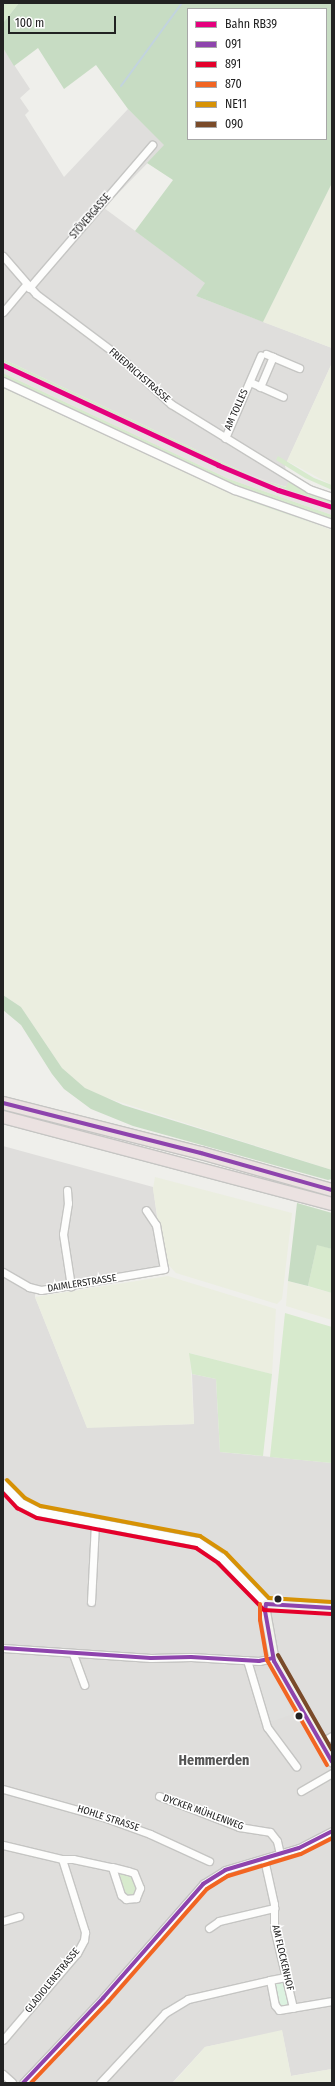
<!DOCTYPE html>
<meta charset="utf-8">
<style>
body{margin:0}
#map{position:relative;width:335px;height:2086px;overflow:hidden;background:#efefeb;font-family:"Fira Sans Condensed",sans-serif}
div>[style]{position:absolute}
.residential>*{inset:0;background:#dfdedc}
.industrial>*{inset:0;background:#e8e1e3}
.farmland>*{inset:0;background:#ebeee0}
.grass>*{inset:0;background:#d7eacd}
.forest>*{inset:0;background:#c7dcc3}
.park>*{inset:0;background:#dcf2e0;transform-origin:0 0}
.parking>*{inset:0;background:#e0e0de}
.stream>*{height:2px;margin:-1px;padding:0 1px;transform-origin:1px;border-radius:1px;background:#c2d3df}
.roads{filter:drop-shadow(1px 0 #c5c5c3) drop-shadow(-1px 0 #c5c5c3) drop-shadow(0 1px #c5c5c3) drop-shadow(0 -1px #c5c5c3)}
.minor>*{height:7px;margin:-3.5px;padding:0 3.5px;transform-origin:3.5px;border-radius:3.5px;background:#fdfdfc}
.tertiary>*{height:8px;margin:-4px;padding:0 4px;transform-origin:4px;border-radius:4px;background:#fdfdfc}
.secondary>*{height:9px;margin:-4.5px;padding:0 4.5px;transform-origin:4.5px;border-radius:4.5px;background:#f2f3ed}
.motorway>*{height:12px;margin:-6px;padding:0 6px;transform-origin:6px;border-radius:6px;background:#ebe2e1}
.bus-1>*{height:4px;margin:-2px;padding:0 2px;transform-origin:2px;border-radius:2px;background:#8e44ad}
.bus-2>*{height:4px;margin:-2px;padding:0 2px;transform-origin:2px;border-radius:2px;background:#e4002b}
.bus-3>*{height:4px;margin:-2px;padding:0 2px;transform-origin:2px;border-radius:2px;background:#f26522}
.bus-4>*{height:4px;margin:-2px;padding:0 2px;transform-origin:2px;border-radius:2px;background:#d79205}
.bus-5>*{height:4px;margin:-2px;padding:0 2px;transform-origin:2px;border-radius:2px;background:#7a4b2a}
.rail-1>*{height:5px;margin:-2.5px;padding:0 2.5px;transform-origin:2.5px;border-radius:2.5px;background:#e5007d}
.dots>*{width:11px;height:11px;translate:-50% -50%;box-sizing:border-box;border:2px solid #fff;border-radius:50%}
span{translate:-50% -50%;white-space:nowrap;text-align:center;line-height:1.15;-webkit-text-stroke:3px #fff;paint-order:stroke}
.street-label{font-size:10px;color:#222}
.district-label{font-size:14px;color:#555;font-weight:700}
.frame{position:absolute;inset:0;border:4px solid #222;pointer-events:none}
.legend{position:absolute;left:187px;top:8px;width:140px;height:132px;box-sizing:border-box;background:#fff;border:1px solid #a7a7a7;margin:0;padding:5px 7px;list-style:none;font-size:12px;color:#222}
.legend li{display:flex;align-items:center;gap:8px;height:20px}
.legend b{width:20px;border:1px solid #a7a7a7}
.scale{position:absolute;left:8px;top:16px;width:108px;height:18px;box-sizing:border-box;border:2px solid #222;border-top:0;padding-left:5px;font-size:12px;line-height:14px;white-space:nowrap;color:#222;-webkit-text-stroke:3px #fff;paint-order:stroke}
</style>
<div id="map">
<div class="residential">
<div style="clip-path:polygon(3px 48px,30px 89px,20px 98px,29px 111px,25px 115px,64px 177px,128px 109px,165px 145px,104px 208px,206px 283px,196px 296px,332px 348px,332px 363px,285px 466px,289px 481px,287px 487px,256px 478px,3px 359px)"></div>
<div style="clip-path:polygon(3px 1146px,153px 1187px,157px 1217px,155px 1225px,160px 1266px,36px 1286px,35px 1297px,87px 1427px,194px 1424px,192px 1374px,216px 1379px,220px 1452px,332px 1463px,332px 2069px,291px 2076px,282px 2031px,205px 2047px,172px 2083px,3px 2083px)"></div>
</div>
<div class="industrial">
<div style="clip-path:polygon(3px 362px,226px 466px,332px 504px,332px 515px,229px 479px,169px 451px,3px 373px)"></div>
</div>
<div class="farmland">
<div style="clip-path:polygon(332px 183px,332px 348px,263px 322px)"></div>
<div style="clip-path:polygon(332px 363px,332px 485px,287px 461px)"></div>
<div style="clip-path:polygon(3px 388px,246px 500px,332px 530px,332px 1170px,101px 1096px,85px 1088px,62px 1068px,21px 1007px,3px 995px)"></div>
<div style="clip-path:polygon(155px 1177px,292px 1213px,282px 1299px,277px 1304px,176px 1273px,164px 1260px,153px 1189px)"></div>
<div style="clip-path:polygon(168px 1276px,276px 1309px,272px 1374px,190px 1353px,194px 1424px,87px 1428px,35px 1297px)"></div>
<div style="clip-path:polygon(288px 1281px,332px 1293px,332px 1320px,286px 1306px)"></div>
<div style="clip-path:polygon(282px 2030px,291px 2076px,332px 2069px,332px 2083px,173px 2083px,205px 2047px)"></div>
</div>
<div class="grass">
<div style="clip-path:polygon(3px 3px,19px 3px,3px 23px)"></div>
<div style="clip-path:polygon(3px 359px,256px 478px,286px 487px,289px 481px,310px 493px,332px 501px,332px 504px,279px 487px,256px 478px,226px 466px,3px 362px)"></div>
<div style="clip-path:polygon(3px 373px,229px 479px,332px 515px,332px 520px,233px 485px,3px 378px)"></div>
<div style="clip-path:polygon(3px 386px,241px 497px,332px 530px,246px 500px,3px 388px)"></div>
<div style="clip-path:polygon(278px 456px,314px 478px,332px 485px,332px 490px,305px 478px,276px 460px)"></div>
<div style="clip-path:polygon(317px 1244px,332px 1249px,332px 1293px,308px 1286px)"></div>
<div style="clip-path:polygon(285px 1313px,332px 1327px,332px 1463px,270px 1457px)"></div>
<div style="clip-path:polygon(189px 1353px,272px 1374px,263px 1456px,220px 1452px,216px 1379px,192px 1374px)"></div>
<div style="clip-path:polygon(120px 1872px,131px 1875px,134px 1880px,137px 1893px,130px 1897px,122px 1893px,116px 1874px)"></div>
</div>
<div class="forest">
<div style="clip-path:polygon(evenodd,19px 3px,332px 3px,332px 183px,263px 322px,196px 296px,205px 283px,135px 231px,173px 180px,147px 163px,164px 145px,128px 109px,96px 65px,64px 89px,38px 48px,14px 66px,3px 48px,3px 23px,19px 3px,188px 9px,326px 9px,326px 139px,188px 139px,188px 9px)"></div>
<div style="clip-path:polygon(3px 995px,21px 1007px,62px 1068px,85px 1088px,123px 1105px,332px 1170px,332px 1179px,328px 1180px,133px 1126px,91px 1109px,64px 1089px,52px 1074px,21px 1025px,3px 1010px)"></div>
<div style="clip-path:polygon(297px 1203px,332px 1213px,332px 1249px,317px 1245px,308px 1286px,288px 1281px)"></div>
</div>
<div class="park">
<div style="left:285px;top:1980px;width:27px;height:11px;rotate:77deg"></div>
</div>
<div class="parking">
<div style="clip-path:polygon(272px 1668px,293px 1714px,270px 1722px,254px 1671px)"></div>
</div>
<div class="stream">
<div style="left:121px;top:86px;width:103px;rotate:-53.7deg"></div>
</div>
<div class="roads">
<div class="minor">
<div style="left:3px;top:256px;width:50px;rotate:49deg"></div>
<div style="left:36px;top:294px;width:105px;rotate:36.9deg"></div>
<div style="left:120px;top:357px;width:69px;rotate:42.7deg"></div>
<div style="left:171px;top:404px;width:162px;rotate:31.6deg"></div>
<div style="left:309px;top:489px;width:24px;rotate:19deg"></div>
<div style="left:29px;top:288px;width:189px;rotate:-49.3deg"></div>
<div style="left:3px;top:312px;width:35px;rotate:-50deg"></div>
<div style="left:266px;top:354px;width:36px;rotate:23deg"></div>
<div style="left:250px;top:382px;width:36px;rotate:24deg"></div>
<div style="left:260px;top:387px;width:33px;rotate:-67deg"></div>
<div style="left:225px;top:438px;width:90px;rotate:-66.6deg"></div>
<div style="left:67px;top:1190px;width:13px;rotate:86deg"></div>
<div style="left:68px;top:1203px;width:31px;rotate:99deg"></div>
<div style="left:63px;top:1234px;width:53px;rotate:81.3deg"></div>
<div style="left:3px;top:1272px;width:30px;rotate:30deg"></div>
<div style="left:29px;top:1287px;width:12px;rotate:14deg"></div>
<div style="left:41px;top:1290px;width:125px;rotate:-9.7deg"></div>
<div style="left:164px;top:1269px;width:45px;rotate:-100.3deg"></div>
<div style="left:156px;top:1225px;width:18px;rotate:-124deg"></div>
<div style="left:91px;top:1602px;width:80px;rotate:-87.1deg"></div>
<div style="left:3px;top:1648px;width:148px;rotate:3.9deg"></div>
<div style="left:151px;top:1658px;width:40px;rotate:-1.4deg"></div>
<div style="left:191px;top:1657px;width:68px;rotate:3.4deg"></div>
<div style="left:259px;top:1661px;width:14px;rotate:-12deg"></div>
<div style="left:73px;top:1654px;width:33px;rotate:70deg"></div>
<div style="left:247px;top:1660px;width:70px;rotate:73.4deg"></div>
<div style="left:267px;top:1727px;width:49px;rotate:53.4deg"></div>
<div style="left:322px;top:1742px;width:12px;rotate:-31deg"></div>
<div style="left:3px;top:1789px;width:107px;rotate:15.7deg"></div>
<div style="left:106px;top:1818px;width:47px;rotate:20deg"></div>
<div style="left:150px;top:1834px;width:65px;rotate:24.6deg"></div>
<div style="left:301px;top:1791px;width:36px;rotate:-30deg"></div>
<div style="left:159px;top:1796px;width:86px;rotate:21.2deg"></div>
<div style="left:239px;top:1827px;width:31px;rotate:9deg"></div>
<div style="left:270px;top:1832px;width:11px;rotate:52deg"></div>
<div style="left:277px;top:1841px;width:13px;rotate:77deg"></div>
<div style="left:3px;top:1845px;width:61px;rotate:13.3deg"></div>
<div style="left:62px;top:1859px;width:77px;rotate:72.5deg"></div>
<div style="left:85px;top:1932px;width:8px;rotate:97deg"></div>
<div style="left:84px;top:1940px;width:15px;rotate:118deg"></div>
<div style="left:77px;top:1953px;width:114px;rotate:130.4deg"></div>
<div style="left:62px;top:1859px;width:11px"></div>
<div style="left:73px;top:1859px;width:40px;rotate:12deg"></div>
<div style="left:112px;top:1867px;width:16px;rotate:14deg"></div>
<div style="left:128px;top:1871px;width:6px;rotate:18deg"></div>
<div style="left:134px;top:1873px;width:16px;rotate:68deg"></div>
<div style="left:140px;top:1888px;width:11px;rotate:112deg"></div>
<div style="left:136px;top:1898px;width:10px;rotate:174deg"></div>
<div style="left:126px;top:1899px;width:6px;rotate:-141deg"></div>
<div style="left:121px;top:1895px;width:29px;rotate:-108deg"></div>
<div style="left:264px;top:1859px;width:46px;rotate:77.5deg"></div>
<div style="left:274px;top:1904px;width:24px;rotate:90deg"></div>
<div style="left:274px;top:1928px;width:82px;rotate:76.6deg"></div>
<div style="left:3px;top:1921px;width:17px;rotate:-17deg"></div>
<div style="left:209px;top:1928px;width:12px;rotate:-35deg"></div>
<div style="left:219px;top:1921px;width:57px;rotate:-13.3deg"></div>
<div style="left:270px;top:1980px;width:16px;rotate:-11deg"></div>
<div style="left:3px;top:2074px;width:12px;rotate:42deg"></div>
<div style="left:23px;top:2083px;width:117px;rotate:-46.7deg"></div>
<div style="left:103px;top:1998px;width:152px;rotate:-48.7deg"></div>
<div style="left:203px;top:1884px;width:26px;rotate:-32deg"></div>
<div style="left:225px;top:1870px;width:77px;rotate:-16.6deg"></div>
<div style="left:299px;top:1848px;width:37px;rotate:-27deg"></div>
<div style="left:100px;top:2083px;width:96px;rotate:-47.1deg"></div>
<div style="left:165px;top:2013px;width:27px;rotate:-31deg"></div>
<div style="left:188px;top:1999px;width:84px;rotate:-13deg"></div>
<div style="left:270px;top:1980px;width:25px;rotate:79deg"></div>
<div style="left:275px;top:2005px;width:6px;rotate:51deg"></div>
<div style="left:279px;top:2010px;width:54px;rotate:-9.6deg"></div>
</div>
<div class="tertiary">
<div style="left:3px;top:382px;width:256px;rotate:25deg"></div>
<div style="left:235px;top:490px;width:103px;rotate:19.3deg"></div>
<div style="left:3px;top:1484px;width:26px;rotate:47deg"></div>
<div style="left:21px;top:1503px;width:20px;rotate:27deg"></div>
<div style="left:39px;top:1512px;width:162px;rotate:10.7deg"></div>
<div style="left:198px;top:1542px;width:29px;rotate:34deg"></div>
<div style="left:222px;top:1558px;width:64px;rotate:46.3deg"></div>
</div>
<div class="secondary">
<div style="left:332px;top:1608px;width:66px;rotate:-176.5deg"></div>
<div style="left:266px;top:1604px;width:7px;rotate:98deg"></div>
<div style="left:265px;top:1611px;width:51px;rotate:79.8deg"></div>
<div style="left:274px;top:1661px;width:116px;rotate:60.1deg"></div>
</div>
<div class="motorway">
<div style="left:3px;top:1103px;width:204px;rotate:14.2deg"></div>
<div style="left:201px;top:1153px;width:136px;rotate:15.8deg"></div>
<div style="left:3px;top:1117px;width:340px;rotate:14.8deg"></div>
</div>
</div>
<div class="bus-1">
<div style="left:3px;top:1103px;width:204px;rotate:14.2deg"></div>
<div style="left:201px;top:1153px;width:136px;rotate:15.8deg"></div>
<div style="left:332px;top:1608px;width:66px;rotate:-176.5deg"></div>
<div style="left:266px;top:1604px;width:7px;rotate:98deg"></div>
<div style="left:265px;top:1611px;width:51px;rotate:79.8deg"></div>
<div style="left:274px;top:1661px;width:116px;rotate:60.1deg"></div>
<div style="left:3px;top:1648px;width:148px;rotate:3.9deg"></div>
<div style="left:151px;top:1658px;width:40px;rotate:-1.4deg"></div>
<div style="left:191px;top:1657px;width:68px;rotate:3.4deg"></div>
<div style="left:259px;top:1661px;width:14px;rotate:-12deg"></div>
<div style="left:23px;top:2083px;width:117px;rotate:-46.7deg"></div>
<div style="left:103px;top:1998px;width:152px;rotate:-48.7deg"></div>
<div style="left:203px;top:1884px;width:26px;rotate:-32deg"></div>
<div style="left:225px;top:1870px;width:77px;rotate:-16.6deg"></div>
<div style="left:299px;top:1848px;width:37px;rotate:-27deg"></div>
</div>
<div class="bus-2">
<div style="left:3px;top:1493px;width:21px;rotate:47deg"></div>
<div style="left:17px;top:1508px;width:22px;rotate:27deg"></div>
<div style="left:37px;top:1518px;width:162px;rotate:10.7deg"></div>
<div style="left:196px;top:1548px;width:27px;rotate:34deg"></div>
<div style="left:218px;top:1563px;width:66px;rotate:45.6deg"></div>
<div style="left:264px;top:1610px;width:68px;rotate:3.4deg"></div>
</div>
<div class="bus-3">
<div style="left:260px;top:1604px;width:16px;rotate:90deg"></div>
<div style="left:260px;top:1620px;width:41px;rotate:80.1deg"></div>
<div style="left:267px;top:1660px;width:121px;rotate:60.3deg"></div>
<div style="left:31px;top:2083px;width:112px;rotate:-46.5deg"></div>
<div style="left:108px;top:2002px;width:150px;rotate:-48.8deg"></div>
<div style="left:207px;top:1889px;width:25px;rotate:-32deg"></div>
<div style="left:228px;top:1876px;width:76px;rotate:-16.8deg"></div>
<div style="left:301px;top:1854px;width:35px;rotate:-27deg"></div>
</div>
<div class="bus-4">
<div style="left:7px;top:1480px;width:25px;rotate:45deg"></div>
<div style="left:25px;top:1498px;width:18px;rotate:27deg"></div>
<div style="left:41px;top:1506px;width:162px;rotate:10.7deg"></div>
<div style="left:200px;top:1536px;width:31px;rotate:33deg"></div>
<div style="left:226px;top:1553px;width:62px;rotate:46.3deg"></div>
<div style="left:269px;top:1598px;width:63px;rotate:3.6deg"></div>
</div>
<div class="bus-5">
<div style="left:278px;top:1655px;width:109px;rotate:60.4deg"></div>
</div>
<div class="rail-1">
<div style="left:3px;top:365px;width:237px;rotate:24.9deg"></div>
<div style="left:218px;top:465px;width:65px;rotate:22.6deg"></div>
<div style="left:278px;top:490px;width:57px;rotate:17.5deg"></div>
</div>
<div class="dots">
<div style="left:278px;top:1599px;background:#222"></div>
<div style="left:299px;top:1716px;background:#222"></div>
</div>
<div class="street-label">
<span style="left:91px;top:217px;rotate:-49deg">STÖVERGASSE</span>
<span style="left:139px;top:376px;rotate:41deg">FRIEDRICHSTRASSE</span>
<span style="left:237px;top:410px;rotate:-66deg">AM TOLLES</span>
<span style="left:82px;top:1284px;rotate:-9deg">DAIMLERSTRASSE</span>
<span style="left:203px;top:1813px;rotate:20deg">DYCKER MÜHLENWEG</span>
<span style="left:108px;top:1819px;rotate:18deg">HOHLE STRASSE</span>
<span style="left:282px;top:1958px;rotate:77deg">AM FLOCKENHOF</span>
<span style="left:53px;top:1981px;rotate:-51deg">GLADIOLENSTRASSE</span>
</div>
<div class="district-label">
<span style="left:214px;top:1761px">Hemmerden</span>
</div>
<div class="frame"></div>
<ul class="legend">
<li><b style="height:5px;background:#e5007d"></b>Bahn RB39</li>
<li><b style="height:5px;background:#8e44ad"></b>091</li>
<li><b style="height:5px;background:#e4002b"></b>891</li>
<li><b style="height:5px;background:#f26522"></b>870</li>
<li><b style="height:5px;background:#d79205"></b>NE11</li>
<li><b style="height:5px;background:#7a4b2a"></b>090</li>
</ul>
<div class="scale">100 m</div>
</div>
